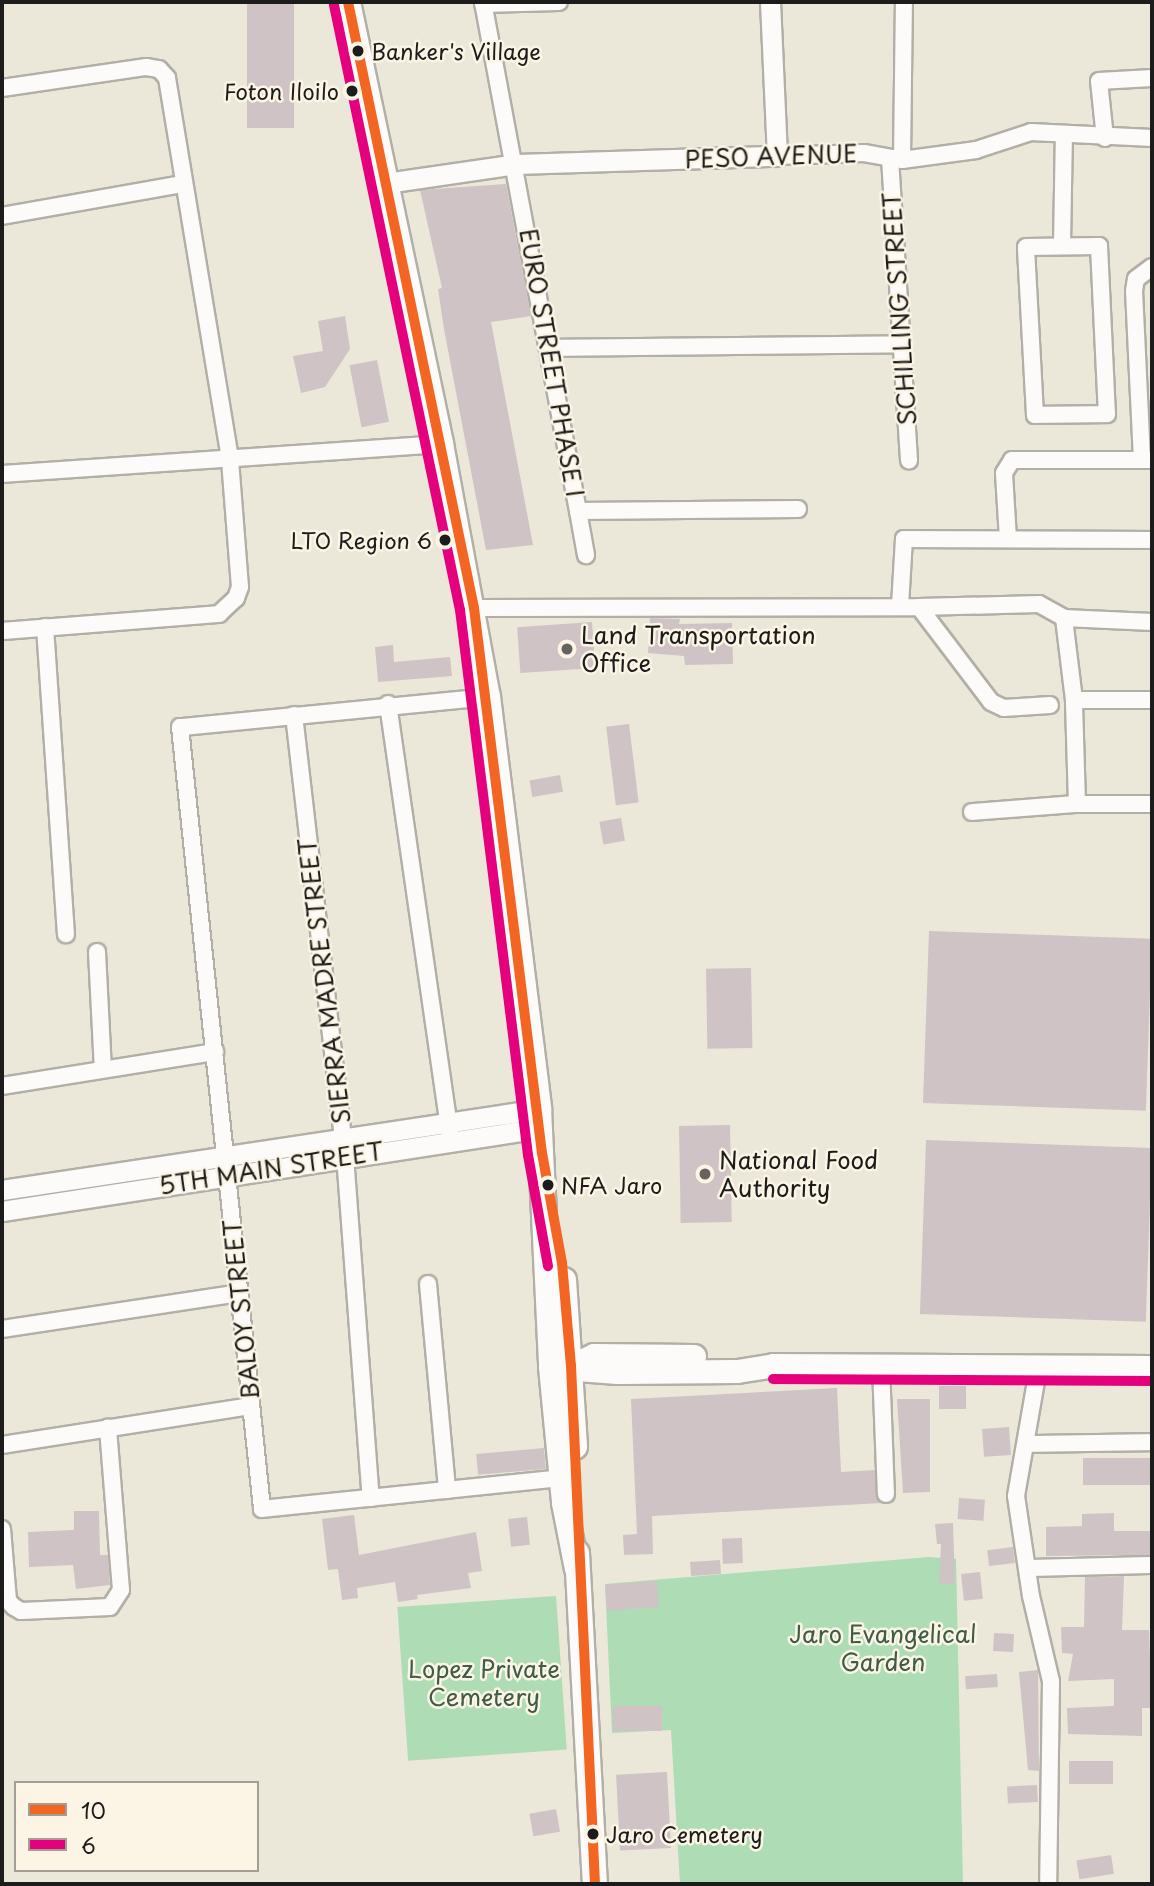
<!DOCTYPE html>
<style>
body{margin:0}
#map{position:relative;width:1154px;height:1886px;overflow:hidden;background:#ebe7d9;font-family:"Playpen Sans",sans-serif}
div>[style]{position:absolute}
.green>*{inset:0;background:#aedcb5;transform-origin:0 0}
.building>*{inset:0;background:#cfc3c5;transform-origin:0 0}
.roads{filter:drop-shadow(2px 0 #b1afa6) drop-shadow(-2px 0 #b1afa6) drop-shadow(0 2px #b1afa6) drop-shadow(0 -2px #b1afa6)}
.minor>*{height:16px;margin:-8px;padding:0 8px;transform-origin:8px;border-radius:8px;background:#fcfbf9}
.tertiary>*{height:19px;margin:-9.5px;padding:0 9.5px;transform-origin:9.5px;border-radius:9.5px;background:#fcfbf9}
.secondary>*{height:23px;margin:-11.5px;padding:0 11.5px;transform-origin:11.5px;border-radius:11.5px;background:#fcfbf9}
.primary>*{height:24px;margin:-12px;padding:0 12px;transform-origin:12px;border-radius:12px;background:#fcfbf9}
.bus-1>*{height:10px;margin:-5px;padding:0 5px;transform-origin:5px;border-radius:5px;background:#f26522}
.bus-2>*{height:10px;margin:-5px;padding:0 5px;transform-origin:5px;border-radius:5px;background:#e5007d}
.dots>*{width:19px;height:19px;translate:-50% -50%;box-sizing:border-box;border:4px solid #fcf5e5;border-radius:50%}
span{translate:-50% -50%;white-space:nowrap;text-align:center;line-height:1.15;-webkit-text-stroke:5px #fcf5e5;paint-order:stroke}
.bus-label{font-size:22px;color:#1c1c1c}
.left{translate:0 -50%;text-align:left}
.right{translate:-100% -50%;text-align:right}
.street-label{font-size:24px;color:#1c1c1c}
.poi-label{font-size:24px;color:#1c1c1c}
.park-label{font-size:24px;color:#3e5c47}
.frame{position:absolute;inset:0;border:4px solid #1c1c1c;pointer-events:none}
.legend{position:absolute;left:14px;top:1781px;width:245px;height:91px;box-sizing:border-box;background:#fcf5e5;border:2px solid #a29e95;margin:0;padding:9px 12px;list-style:none;font-size:21px;color:#1c1c1c}
.legend li{display:flex;align-items:center;gap:14px;height:35px}
.legend b{width:35px;border:2px solid #a29e95}
</style>
<div id="map">
<div class="green">
<div style="clip-path:polygon(929px 1557px,956px 1559px,963px 1884px,680px 1884px,671px 1730px,612px 1733px,605px 1584px)"></div>
<div style="left:556px;top:1596px;width:154px;height:159px;rotate:86deg"></div>
</div>
<div class="building">
<div style="left:247px;top:2px;width:47px;height:126px"></div>
<div style="clip-path:polygon(506px 184px,531px 316px,491px 322px,533px 545px,486px 550px,444px 329px,438px 289px,442px 288px,420px 190px)"></div>
<div style="clip-path:polygon(345px 316px,350px 349px,325px 387px,301px 393px,293px 356px,323px 351px,318px 321px)"></div>
<div style="left:377px;top:360px;width:63px;height:28px;rotate:79deg"></div>
<div style="clip-path:polygon(650px 618px,680px 619px,679px 624px,732px 623px,733px 664px,685px 665px,684px 656px,648px 653px)"></div>
<div style="left:592px;top:622px;width:46px;height:75px;rotate:86deg"></div>
<div style="clip-path:polygon(393px 645px,394px 662px,450px 657px,452px 676px,378px 682px,375px 647px)"></div>
<div style="left:629px;top:724px;width:79px;height:23px;rotate:83deg"></div>
<div style="left:560px;top:775px;width:17px;height:31px;rotate:80deg"></div>
<div style="left:621px;top:818px;width:23px;height:22px;rotate:80deg"></div>
<div style="left:929px;top:931px;width:223px;height:172px;rotate:2deg"></div>
<div style="left:751px;top:968px;width:80px;height:45px;rotate:89deg"></div>
<div style="left:730px;top:1125px;width:97px;height:51px;rotate:89deg"></div>
<div style="left:926px;top:1140px;width:226px;height:174px;rotate:2deg"></div>
<div style="left:966px;top:1386px;width:23px;height:27px;rotate:90deg"></div>
<div style="clip-path:polygon(837px 1388px,841px 1472px,875px 1470px,876px 1495px,881px 1503px,652px 1516px,653px 1554px,624px 1555px,623px 1535px,637px 1534px,631px 1399px)"></div>
<div style="clip-path:polygon(897px 1399px,930px 1399px,930px 1492px,903px 1493px)"></div>
<div style="left:1009px;top:1427px;width:28px;height:27px;rotate:86deg"></div>
<div style="left:544px;top:1448px;width:21px;height:68px;rotate:85deg"></div>
<div style="left:1083px;top:1458px;width:69px;height:27px"></div>
<div style="left:959px;top:1498px;width:26px;height:21px;rotate:4deg"></div>
<div style="clip-path:polygon(74px 1511px,99px 1511px,100px 1555px,108px 1555px,110px 1585px,76px 1589px,73px 1565px,29px 1567px,28px 1532px,74px 1530px)"></div>
<div style="clip-path:polygon(1114px 1513px,1114px 1531px,1152px 1531px,1152px 1555px,1046px 1556px,1046px 1527px,1082px 1526px,1082px 1514px)"></div>
<div style="clip-path:polygon(354px 1515px,359px 1555px,476px 1532px,482px 1571px,468px 1573px,471px 1588px,417px 1595px,418px 1599px,398px 1602px,395px 1582px,357px 1588px,358px 1598px,342px 1600px,338px 1569px,328px 1570px,322px 1519px)"></div>
<div style="left:527px;top:1517px;width:28px;height:19px;rotate:84deg"></div>
<div style="clip-path:polygon(953px 1523px,955px 1584px,939px 1583px,941px 1544px,937px 1544px,935px 1524px)"></div>
<div style="left:742px;top:1538px;width:25px;height:20px;rotate:88deg"></div>
<div style="left:1013px;top:1547px;width:16px;height:26px;rotate:83deg"></div>
<div style="left:720px;top:1560px;width:14px;height:30px;rotate:86deg"></div>
<div style="left:980px;top:1572px;width:27px;height:19px;rotate:84deg"></div>
<div style="clip-path:polygon(1124px 1576px,1122px 1630px,1149px 1630px,1152px 1708px,1142px 1708px,1142px 1736px,1068px 1734px,1067px 1708px,1114px 1706px,1114px 1679px,1068px 1681px,1073px 1654px,1062px 1653px,1061px 1627px,1084px 1627px,1085px 1577px)"></div>
<div style="left:657px;top:1581px;width:26px;height:52px;rotate:86deg"></div>
<div style="left:994px;top:1633px;width:20px;height:18px;rotate:3deg"></div>
<div style="clip-path:polygon(1038px 1670px,1039px 1771px,1028px 1770px,1019px 1672px)"></div>
<div style="left:997px;top:1674px;width:13px;height:32px;rotate:86deg"></div>
<div style="left:613px;top:1706px;width:49px;height:25px"></div>
<div style="left:1069px;top:1761px;width:44px;height:23px"></div>
<div style="left:667px;top:1772px;width:76px;height:51px;rotate:87deg"></div>
<div style="left:1037px;top:1785px;width:17px;height:30px;rotate:87deg"></div>
<div style="left:556px;top:1809px;width:23px;height:27px;rotate:80deg"></div>
<div style="left:1111px;top:1855px;width:19px;height:35px;rotate:81deg"></div>
</div>
<div class="roads">
<div class="minor">
<div style="left:483px;top:2px;width:518px;rotate:79.43deg"></div>
<div style="left:578px;top:511px;width:220px;rotate:-0.5deg"></div>
<div style="left:483px;top:4px;width:76px;rotate:-1.5deg"></div>
<div style="left:2px;top:88px;width:146px;rotate:-8.3deg"></div>
<div style="left:146px;top:67px;width:13px;rotate:9deg"></div>
<div style="left:159px;top:69px;width:12px;rotate:48deg"></div>
<div style="left:167px;top:78px;width:387px;rotate:80.6deg"></div>
<div style="left:230px;top:460px;width:127px;rotate:85.5deg"></div>
<div style="left:240px;top:587px;width:12px;rotate:110deg"></div>
<div style="left:236px;top:598px;width:23px;rotate:137deg"></div>
<div style="left:219px;top:614px;width:218px;rotate:175.5deg"></div>
<div style="left:1105px;top:138px;width:57px;rotate:-96deg"></div>
<div style="left:1099px;top:81px;width:53px;rotate:-3.2deg"></div>
<div style="left:777px;top:156px;width:87px;rotate:-2deg"></div>
<div style="left:864px;top:153px;width:39px;rotate:10deg"></div>
<div style="left:902px;top:160px;width:75px;rotate:-7.7deg"></div>
<div style="left:976px;top:150px;width:58px;rotate:-18.1deg"></div>
<div style="left:1031px;top:132px;width:121px;rotate:2.8deg"></div>
<div style="left:890px;top:158px;width:303px;rotate:86.4deg"></div>
<div style="left:902px;top:160px;width:158px;rotate:-89.3deg"></div>
<div style="left:2px;top:216px;width:183px;rotate:-10.1deg"></div>
<div style="left:1062px;top:245px;width:110px;rotate:-89deg"></div>
<div style="left:1099px;top:246px;width:168px;rotate:87.3deg"></div>
<div style="left:1107px;top:414px;width:72px;rotate:179.2deg"></div>
<div style="left:1035px;top:415px;width:168px;rotate:-93.1deg"></div>
<div style="left:1026px;top:247px;width:73px;rotate:-0.8deg"></div>
<div style="left:548px;top:348px;width:353px;rotate:-0.6deg"></div>
<div style="left:1142px;top:460px;width:169px;rotate:-92.7deg"></div>
<div style="left:1134px;top:291px;width:12px;rotate:-81deg"></div>
<div style="left:1136px;top:279px;width:20px;rotate:-37deg"></div>
<div style="left:2px;top:474px;width:440px;rotate:-3.9deg"></div>
<div style="left:578px;top:511px;width:45px;rotate:79.7deg"></div>
<div style="left:1008px;top:539px;width:66px;rotate:-93.5deg"></div>
<div style="left:1004px;top:473px;width:15px;rotate:-58deg"></div>
<div style="left:1012px;top:460px;width:140px"></div>
<div style="left:900px;top:606px;width:67px;rotate:-86.6deg"></div>
<div style="left:904px;top:539px;width:248px;rotate:0.2deg"></div>
<div style="left:919px;top:607px;width:120px;rotate:-1.4deg"></div>
<div style="left:1039px;top:604px;width:29px;rotate:29deg"></div>
<div style="left:1064px;top:618px;width:88px;rotate:2.6deg"></div>
<div style="left:474px;top:608px;width:445px;rotate:-0.1deg"></div>
<div style="left:919px;top:607px;width:119px;rotate:52.8deg"></div>
<div style="left:991px;top:702px;width:14px;rotate:25deg"></div>
<div style="left:1004px;top:708px;width:46px;rotate:-3.7deg"></div>
<div style="left:45px;top:627px;width:308px;rotate:86.1deg"></div>
<div style="left:488px;top:697px;width:309px;rotate:174.4deg"></div>
<div style="left:180px;top:727px;width:786px;rotate:84.01deg"></div>
<div style="left:262px;top:1509px;width:302px;rotate:-5.9deg"></div>
<div style="left:1074px;top:700px;width:78px"></div>
<div style="left:388px;top:704px;width:435px;rotate:81.8deg"></div>
<div style="left:294px;top:715px;width:444px;rotate:83.4deg"></div>
<div style="left:345px;top:1156px;width:343px;rotate:85.7deg"></div>
<div style="left:1077px;top:804px;width:75px"></div>
<div style="left:972px;top:812px;width:105px;rotate:-4.4deg"></div>
<div style="left:1077px;top:804px;width:104px;rotate:-91.7deg"></div>
<div style="left:1074px;top:700px;width:83px;rotate:-97deg"></div>
<div style="left:97px;top:952px;width:117px;rotate:87.1deg"></div>
<div style="left:2px;top:1086px;width:216px;rotate:-9.1deg"></div>
<div style="left:428px;top:1284px;width:207px;rotate:84.7deg"></div>
<div style="left:2px;top:1329px;width:240px;rotate:-8.6deg"></div>
<div style="left:1039px;top:1364px;width:134px;rotate:99.9deg"></div>
<div style="left:1016px;top:1496px;width:101px;rotate:81.5deg"></div>
<div style="left:1031px;top:1596px;width:87px;rotate:76.8deg"></div>
<div style="left:1051px;top:1681px;width:203px;rotate:90.8deg"></div>
<div style="left:881px;top:1366px;width:128px;rotate:87.8deg"></div>
<div style="left:1026px;top:1444px;width:126px;rotate:-0.9deg"></div>
<div style="left:2px;top:1445px;width:251px;rotate:-8.9deg"></div>
<div style="left:2px;top:1529px;width:72px;rotate:85.2deg"></div>
<div style="left:8px;top:1601px;width:8px;rotate:45deg"></div>
<div style="left:14px;top:1607px;width:8px;rotate:30deg"></div>
<div style="left:21px;top:1611px;width:89px;rotate:-2.6deg"></div>
<div style="left:110px;top:1607px;width:20px;rotate:-57deg"></div>
<div style="left:121px;top:1590px;width:163px;rotate:-94.6deg"></div>
<div style="left:1028px;top:1568px;width:124px;rotate:-1.4deg"></div>
</div>
<div class="tertiary">
<div style="left:386px;top:183px;width:131px;rotate:-8.3deg"></div>
<div style="left:516px;top:164px;width:261px;rotate:-1.8deg"></div>
<div style="left:777px;top:156px;width:154px;rotate:-92.6deg"></div>
<div style="left:2px;top:1190px;width:543px;rotate:-8.58deg"></div>
<div style="left:2px;top:1211px;width:544px;rotate:-8.77deg"></div>
</div>
<div class="secondary">
<div style="left:571px;top:1366px;width:25px;rotate:-26deg"></div>
<div style="left:594px;top:1355px;width:100px;rotate:0.6deg"></div>
<div style="left:551px;top:1367px;width:66px;rotate:4.3deg"></div>
<div style="left:617px;top:1372px;width:120px;rotate:-0.5deg"></div>
<div style="left:737px;top:1371px;width:36px;rotate:-9deg"></div>
<div style="left:773px;top:1365px;width:379px;rotate:0.3deg"></div>
</div>
<div class="primary">
<div style="left:348px;top:2px;width:452px;rotate:78.1deg"></div>
<div style="left:441px;top:444px;width:257px;rotate:79.5deg"></div>
<div style="left:488px;top:697px;width:415px;rotate:82.9deg"></div>
<div style="left:539px;top:1109px;width:258px;rotate:87.3deg"></div>
<div style="left:551px;top:1367px;width:137px;rotate:84.5deg"></div>
<div style="left:564px;top:1503px;width:67px;rotate:78.9deg"></div>
<div style="left:564px;top:1280px;width:167px;rotate:86.2deg"></div>
<div style="left:577px;top:1553px;width:331px;rotate:86.9deg"></div>
</div>
</div>
<div class="bus-1">
<div style="left:348px;top:2px;width:619px;rotate:78.25deg"></div>
<div style="left:474px;top:608px;width:549px;rotate:82.89deg"></div>
<div style="left:542px;top:1153px;width:112px;rotate:79.7deg"></div>
<div style="left:562px;top:1263px;width:103px;rotate:85deg"></div>
<div style="left:571px;top:1366px;width:519px;rotate:87.35deg"></div>
</div>
<div class="bus-2">
<div style="left:334px;top:5px;width:618px;rotate:78.24deg"></div>
<div style="left:460px;top:610px;width:549px;rotate:82.89deg"></div>
<div style="left:528px;top:1155px;width:113px;rotate:79.8deg"></div>
<div style="left:773px;top:1379px;width:379px;rotate:0.3deg"></div>
</div>
<div class="dots">
<div style="left:358px;top:51px;background:#1c1c1c"></div>
<div style="left:352px;top:91px;background:#1c1c1c"></div>
<div style="left:445px;top:540px;background:#1c1c1c"></div>
<div style="left:567px;top:649px;background:#64635e"></div>
<div style="left:705px;top:1174px;background:#64635e"></div>
<div style="left:548px;top:1185px;background:#1c1c1c"></div>
<div style="left:593px;top:1834px;background:#1c1c1c"></div>
</div>
<div class="bus-label">
<span class="left" style="left:371px;top:51px">Banker's Village</span>
<span class="right" style="left:339px;top:91px">Foton Iloilo</span>
<span class="right" style="left:432px;top:540px">LTO Region 6</span>
<span class="left" style="left:561px;top:1185px">NFA Jaro</span>
<span class="left" style="left:606px;top:1834px">Jaro Cemetery</span>
</div>
<div class="street-label">
<span style="left:771px;top:156px;rotate:-2deg">PESO AVENUE</span>
<span style="left:899px;top:309px;rotate:-94deg">SCHILLING STREET</span>
<span style="left:552px;top:363px;rotate:80deg">EURO STREET PHASE I</span>
<span style="left:324px;top:981px;rotate:-97deg">SIERRA MADRE STREET</span>
<span style="left:271px;top:1168px;rotate:-9deg">5TH MAIN STREET</span>
<span style="left:241px;top:1310px;rotate:-96deg">BALOY STREET</span>
</div>
<div class="poi-label">
<span class="left" style="left:581px;top:649px">Land Transportation<br>Office</span>
<span class="left" style="left:719px;top:1174px">National Food<br>Authority</span>
</div>
<div class="park-label">
<span style="left:883px;top:1648px">Jaro Evangelical<br>Garden</span>
<span style="left:484px;top:1683px">Lopez Private<br>Cemetery</span>
</div>
<div class="frame"></div>
<ul class="legend">
<li><b style="height:9px;background:#f26522"></b>10</li>
<li><b style="height:9px;background:#e5007d"></b>6</li>
</ul>
</div>
